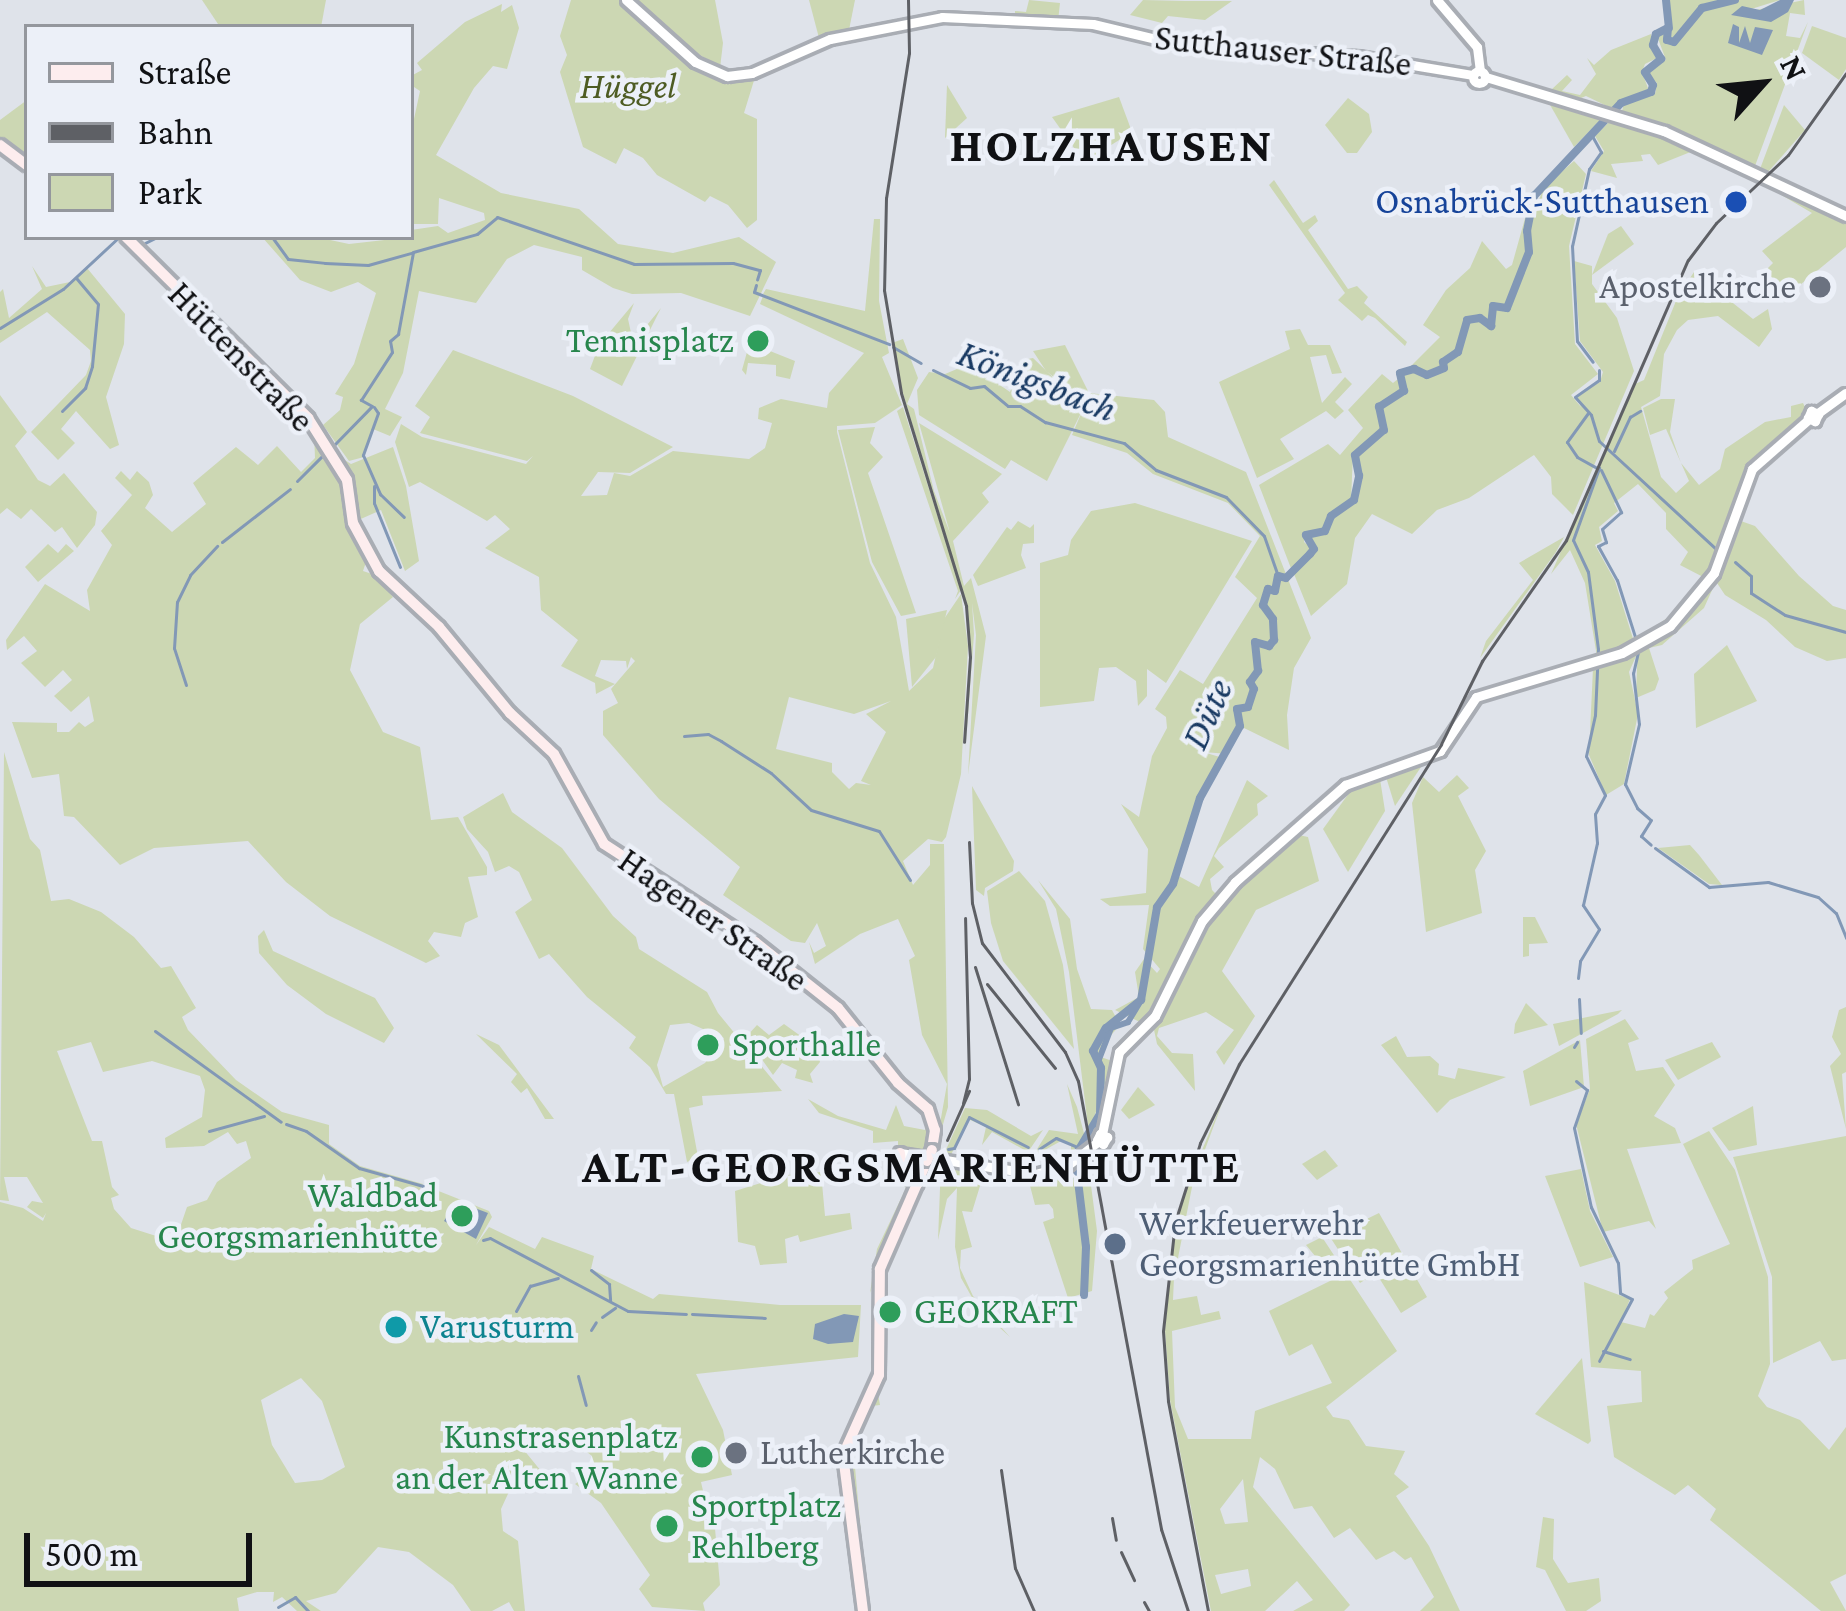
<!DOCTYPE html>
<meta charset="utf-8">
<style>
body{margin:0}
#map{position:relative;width:1846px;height:1611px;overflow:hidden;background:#dfe3ea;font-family:"Crimson Pro",serif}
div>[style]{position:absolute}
.green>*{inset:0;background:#ccd7b3}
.water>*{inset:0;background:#8298b6}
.stream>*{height:3px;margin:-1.5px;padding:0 1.5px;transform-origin:1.5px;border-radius:1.5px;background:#8298b6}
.canal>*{height:6px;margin:-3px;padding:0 3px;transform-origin:3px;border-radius:3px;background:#8298b6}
.river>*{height:8px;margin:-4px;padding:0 4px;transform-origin:4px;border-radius:4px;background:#8298b6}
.roads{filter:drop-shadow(3px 0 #a9adb4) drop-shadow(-3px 0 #a9adb4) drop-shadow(0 3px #a9adb4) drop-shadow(0 -3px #a9adb4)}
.tertiary>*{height:9px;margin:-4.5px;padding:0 4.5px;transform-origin:4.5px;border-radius:4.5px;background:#fff}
.tertiary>.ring{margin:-4.5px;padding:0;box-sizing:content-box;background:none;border:9px solid #fff;border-radius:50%}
.secondary>*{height:10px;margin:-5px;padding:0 5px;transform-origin:5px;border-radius:5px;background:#fdedee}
.rail>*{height:3px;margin:-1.5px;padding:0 1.5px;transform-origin:1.5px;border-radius:1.5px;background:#5e6065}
.bridges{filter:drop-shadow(3px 0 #a9adb4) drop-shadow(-3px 0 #a9adb4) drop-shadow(0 3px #a9adb4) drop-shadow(0 -3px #a9adb4)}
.secondary-bridge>*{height:10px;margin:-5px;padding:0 5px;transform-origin:5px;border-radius:5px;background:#fdedee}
.dots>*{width:33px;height:33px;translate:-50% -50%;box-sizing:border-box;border:6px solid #ecf0f8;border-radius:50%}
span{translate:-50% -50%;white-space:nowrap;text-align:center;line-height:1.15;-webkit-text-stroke:9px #ecf0f8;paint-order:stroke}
.street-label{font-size:36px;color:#101114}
.park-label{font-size:36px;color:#4e5c23;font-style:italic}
.transit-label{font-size:36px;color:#164399}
.right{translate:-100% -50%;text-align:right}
.worship-label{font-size:36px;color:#5b616d}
.left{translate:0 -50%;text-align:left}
.leisure-label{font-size:36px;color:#27864d}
.service-label{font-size:36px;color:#4e5e75}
.culture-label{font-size:36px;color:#0d838f}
.water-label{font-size:39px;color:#193a63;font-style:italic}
.district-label{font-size:48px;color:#101114;font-weight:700;letter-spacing:3px}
.legend{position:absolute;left:24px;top:24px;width:390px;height:216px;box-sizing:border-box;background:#ecf0f8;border:3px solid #94979d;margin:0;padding:15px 21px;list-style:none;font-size:36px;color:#101114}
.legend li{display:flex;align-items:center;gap:24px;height:60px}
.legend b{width:60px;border:3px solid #94979d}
.north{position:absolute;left:1702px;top:24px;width:120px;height:120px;-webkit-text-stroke:9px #ecf0f8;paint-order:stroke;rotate:63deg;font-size:33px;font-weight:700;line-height:48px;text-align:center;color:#101114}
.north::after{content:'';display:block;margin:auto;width:42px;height:54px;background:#101114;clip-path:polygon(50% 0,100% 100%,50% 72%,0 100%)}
.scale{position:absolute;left:24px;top:1533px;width:228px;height:54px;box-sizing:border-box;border:6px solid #101114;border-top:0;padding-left:15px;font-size:36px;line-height:42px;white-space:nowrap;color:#101114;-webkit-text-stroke:9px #ecf0f8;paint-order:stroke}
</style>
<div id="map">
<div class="green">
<div style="clip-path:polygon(202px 0,326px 0,321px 27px,220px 27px)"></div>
<div style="clip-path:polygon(571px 0,623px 0,701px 70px,727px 77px,756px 74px,744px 113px,757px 119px,757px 220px,747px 228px,728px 205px,710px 196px,705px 202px,657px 175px,643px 158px,624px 148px,616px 164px,583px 147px,560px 72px,567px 55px,560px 36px)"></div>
<div style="clip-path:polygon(632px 0,715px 0,723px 43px,720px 68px,675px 39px)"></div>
<div style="clip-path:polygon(809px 0,855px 0,849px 30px,819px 38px)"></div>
<div style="clip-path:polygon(1029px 0,1060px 3px,1058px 21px,1015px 20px,1015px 11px,1026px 12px)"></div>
<div style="clip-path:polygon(1143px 0,1185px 1px,1232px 1px,1205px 20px,1168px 16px,1162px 23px,1130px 15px)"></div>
<div style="clip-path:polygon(1668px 0,1780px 0,1732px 15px,1804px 0,1805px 15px,1790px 13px,1786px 36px,1800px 38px,1808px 22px,1755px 166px,1622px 111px,1624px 104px,1655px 94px,1657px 83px,1647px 75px,1649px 65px,1666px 60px,1657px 36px,1671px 32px)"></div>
<div style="clip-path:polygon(502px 4px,501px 12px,512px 5px,519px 28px,507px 69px,493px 66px,474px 88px,436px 155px,501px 193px,579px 209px,618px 244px,673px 253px,739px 237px,776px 262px,750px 316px,681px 293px,632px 294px,613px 288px,582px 270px,582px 257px,534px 245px,507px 259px,476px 303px,419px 291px,403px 373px,385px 409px,402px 417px,390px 436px,373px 429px,364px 457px,349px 461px,323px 425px,340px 410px,343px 397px,335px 394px,354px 364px,376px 293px,358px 282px,331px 292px,300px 280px,262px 237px,316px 237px,349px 244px,411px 237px,411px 230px,438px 226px,448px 233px,485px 220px,484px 213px,439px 198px,438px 224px,411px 224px,411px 133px,420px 91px,411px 85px,411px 76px,422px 70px,417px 63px,465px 22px)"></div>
<div style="clip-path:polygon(1812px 26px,1846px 38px,1846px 69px,1839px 80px,1802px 53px)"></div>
<div style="clip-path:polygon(1651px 34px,1657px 58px,1645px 64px,1642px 72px,1649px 91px,1622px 100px,1613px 109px,1586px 96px,1581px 98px,1551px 90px,1567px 75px,1572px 80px,1562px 91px,1580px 95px,1596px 74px,1587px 58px,1594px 65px,1611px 50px)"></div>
<div style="clip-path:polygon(947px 85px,967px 118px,945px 138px,945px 137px)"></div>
<div style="clip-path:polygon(1545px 96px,1604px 116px,1574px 147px)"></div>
<div style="clip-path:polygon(1119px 97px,1132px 132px,1084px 162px,1052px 117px)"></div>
<div style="clip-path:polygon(1348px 98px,1369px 114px,1372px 132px,1357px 153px,1347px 153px,1325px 125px)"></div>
<div style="clip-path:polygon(27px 100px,27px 161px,0 141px,0 120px)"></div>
<div style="clip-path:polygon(1784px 105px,1805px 130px,1768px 172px,1760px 169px)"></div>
<div style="clip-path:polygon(1612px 119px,1693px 151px,1658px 165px,1650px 154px,1641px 155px,1643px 161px,1611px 164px,1617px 178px,1591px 171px,1604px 151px,1595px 136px)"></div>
<div style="clip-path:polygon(1574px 161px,1586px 174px,1569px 246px,1575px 344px,1598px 374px,1571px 395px,1581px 407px,1576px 396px,1600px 382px,1603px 372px,1580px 341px,1574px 261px,1592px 266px,1592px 284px,1617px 318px,1634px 371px,1573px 515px,1552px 494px,1551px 477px,1534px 455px,1469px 498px,1437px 510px,1412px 534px,1372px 514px,1355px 538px,1347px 584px,1311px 616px,1294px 574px,1316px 549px,1308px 537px,1326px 532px,1338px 511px,1356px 501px,1361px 477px,1356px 456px,1373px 440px,1353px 453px,1351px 501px,1329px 514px,1323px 530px,1305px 533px,1304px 542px,1312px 549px,1292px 571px,1259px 485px,1328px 444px,1340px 455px,1363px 428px,1348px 410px,1382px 374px,1393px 383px,1398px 379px,1402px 390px,1377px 406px,1381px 414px,1380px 407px,1405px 392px,1400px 377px,1440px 337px,1423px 325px,1446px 290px,1470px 268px,1482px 241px,1506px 269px,1512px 265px,1529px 204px,1536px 210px,1543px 188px)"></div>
<div style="clip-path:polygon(1274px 180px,1303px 223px,1315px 215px,1318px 221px,1308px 230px,1348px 289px,1357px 286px,1368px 297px,1364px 303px,1407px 342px,1405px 346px,1375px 318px,1368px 315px,1362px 321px,1338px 300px,1345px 293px,1269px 185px)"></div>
<div style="clip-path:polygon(1772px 184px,1846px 220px,1846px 247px,1789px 294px,1765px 271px,1773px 263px,1762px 251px,1812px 213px,1768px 187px)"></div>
<div style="clip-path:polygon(evenodd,874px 219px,880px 219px,879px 301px,889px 353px,882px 357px,902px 405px,875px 423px,837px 426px,837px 432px,870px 563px,896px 617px,909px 691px,933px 668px,944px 619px,961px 594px,968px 646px,961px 774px,946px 837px,942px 842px,928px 839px,903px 861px,913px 885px,930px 865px,930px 844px,944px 844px,948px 1107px,935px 1152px,947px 1084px,922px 1035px,909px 960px,915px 956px,898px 919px,860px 934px,815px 964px,809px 942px,814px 953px,826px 946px,817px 923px,805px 943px,791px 941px,723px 895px,740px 867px,659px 799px,603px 735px,603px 711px,618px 703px,611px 689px,635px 661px,631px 657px,627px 669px,626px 661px,601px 660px,595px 676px,615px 684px,596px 694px,595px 683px,561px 666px,578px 640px,541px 610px,539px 577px,485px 548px,510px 529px,495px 515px,487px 521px,420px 482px,409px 487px,395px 442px,401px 424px,422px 437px,526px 464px,533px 456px,527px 461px,420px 433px,430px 417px,415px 406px,453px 350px,573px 396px,673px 447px,630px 473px,598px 472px,581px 496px,607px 495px,614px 473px,630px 476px,673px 451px,749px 459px,765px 448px,772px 423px,758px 419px,759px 408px,781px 399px,827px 408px,829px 393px,864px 353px,760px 304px,763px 296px,777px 301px,763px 294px,766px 289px,865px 311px,874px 219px,789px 697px,854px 714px,891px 701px,866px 714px,886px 732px,861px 781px,871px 785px,856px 783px,849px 789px,832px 772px,832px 763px,776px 749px,789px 697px)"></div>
<div style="clip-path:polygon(1621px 226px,1634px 244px,1592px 275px,1608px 234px)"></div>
<div style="clip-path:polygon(32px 266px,46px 287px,70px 282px,87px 268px,125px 314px,124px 344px,106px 397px,119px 445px,110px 449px,76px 411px,61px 429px,75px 443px,58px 460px,31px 432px,86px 375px,91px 361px,90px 350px,47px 312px,0 343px,0 292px,3px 289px,9px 318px,42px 289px)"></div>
<div style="clip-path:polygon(1694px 272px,1753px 319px,1768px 309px,1772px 329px,1759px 347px,1718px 316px,1688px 320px,1677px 330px,1664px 354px,1660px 396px,1641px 407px,1661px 477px,1676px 493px,1689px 481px,1666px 429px,1650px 435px,1643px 408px,1661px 399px,1675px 399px,1670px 432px,1681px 463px,1699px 485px,1720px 469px,1725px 449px,1765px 422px,1791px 417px,1791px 406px,1803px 403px,1806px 409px,1804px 419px,1749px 466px,1707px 579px,1680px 565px,1688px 552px,1666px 529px,1666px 513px,1638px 484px,1614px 503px,1618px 511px,1599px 527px,1602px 541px,1595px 545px,1615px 581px,1635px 645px,1597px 657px,1585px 583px,1570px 550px,1551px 574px,1635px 384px,1644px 380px,1678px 296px)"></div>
<div style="clip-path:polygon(634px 303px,628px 319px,633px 342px,661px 308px,622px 386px,590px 369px,599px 345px)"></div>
<div style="clip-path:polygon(1300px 329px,1308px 345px,1330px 345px,1342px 373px,1332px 374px,1326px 355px,1310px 357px,1322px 403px,1345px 377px,1352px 384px,1335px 402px,1344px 411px,1335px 419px,1326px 411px,1280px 439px,1294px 459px,1257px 478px,1219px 382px,1290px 349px,1285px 331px)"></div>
<div style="clip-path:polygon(752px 334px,768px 340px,765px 349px,795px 361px,790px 379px,776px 376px,776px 365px,748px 363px,746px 375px,742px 370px)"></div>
<div style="clip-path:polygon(903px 339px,918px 378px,907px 404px,914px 409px,934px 491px,950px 533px,919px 423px,1002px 474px,982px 493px,989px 502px,953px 541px,964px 586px,971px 578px,986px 636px,968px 775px,976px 635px,972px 603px,974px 634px,965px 755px,971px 657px,967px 606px,902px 390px,892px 343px)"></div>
<div style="clip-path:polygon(1065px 345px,1089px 393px,1154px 400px,1165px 412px,1168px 437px,1246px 472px,1311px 638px,1294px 668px,1287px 715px,1289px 750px,1242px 727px,1229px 754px,1203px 752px,1223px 758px,1199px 798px,1175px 874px,1199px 887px,1247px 780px,1268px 796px,1257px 804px,1258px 815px,1219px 848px,1214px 856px,1224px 867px,1210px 879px,1212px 890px,1215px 893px,1235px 880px,1200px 920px,1142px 1023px,1115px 1010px,1139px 997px,1135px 972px,1144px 959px,1157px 973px,1160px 969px,1143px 949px,1149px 905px,1110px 906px,1100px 899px,1146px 893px,1148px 849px,1121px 804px,1139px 817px,1152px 756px,1167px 728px,1166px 717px,1155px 709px,1180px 670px,1203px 684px,1257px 598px,1235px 577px,1260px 536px,1228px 503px,1153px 474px,1127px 453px,1072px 435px,1086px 402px,1046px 371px,1033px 351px)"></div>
<div style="clip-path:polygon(1033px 358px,1084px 407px,1047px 481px,1011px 460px,1005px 469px,919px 415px,917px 390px,929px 372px,945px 374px,969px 364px,1010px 392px,1022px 360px)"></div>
<div style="clip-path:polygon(0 395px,27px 432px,15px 446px,38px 480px,50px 486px,64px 473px,97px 512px,95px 525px,77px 548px,62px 527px,55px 532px,31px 509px,21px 519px,7px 508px,0 514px)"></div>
<div style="clip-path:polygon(903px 407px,961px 590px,955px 599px,958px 591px,897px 411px)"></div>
<div style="clip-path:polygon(320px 426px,337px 455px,351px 464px,393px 447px,406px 486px,419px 561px,405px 571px,381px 510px,354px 522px,351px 488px)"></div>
<div style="clip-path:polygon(875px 427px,870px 443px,883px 457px,868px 473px,916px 613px,901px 616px,872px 562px,838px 430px)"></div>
<div style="clip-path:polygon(314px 433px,342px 476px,367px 559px,363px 571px,375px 575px,393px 597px,360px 624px,350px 670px,383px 732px,420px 747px,431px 820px,458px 817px,487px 867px,487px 875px,468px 877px,478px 917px,465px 923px,461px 937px,434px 932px,428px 941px,440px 956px,426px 963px,330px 916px,286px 882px,248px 841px,154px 848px,120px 865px,74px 817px,64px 816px,59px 774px,32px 778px,12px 722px,57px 723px,57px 732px,69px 732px,79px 722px,85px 727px,94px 721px,89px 696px,71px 712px,54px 696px,72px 680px,63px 670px,45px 687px,21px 663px,37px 651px,24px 636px,7px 650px,6px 640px,45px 584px,90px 611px,87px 590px,112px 545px,101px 531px,132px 495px,115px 478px,121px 471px,130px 480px,137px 471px,149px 482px,153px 495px,145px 508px,172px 532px,206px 504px,193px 483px,236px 447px,258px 465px,277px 446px,301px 472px,315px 458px)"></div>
<div style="clip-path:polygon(1135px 503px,1252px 541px,1166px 683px,1147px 669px,1147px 696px,1138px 706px,1136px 681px,1116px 667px,1099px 668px,1094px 701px,1040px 707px,1040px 563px,1068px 555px,1071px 540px,1091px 511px)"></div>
<div style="clip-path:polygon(1738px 520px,1755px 526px,1799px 576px,1833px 606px,1846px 610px,1846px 658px,1827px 661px,1795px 647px,1766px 620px,1725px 595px,1715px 580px)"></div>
<div style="clip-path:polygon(1018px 521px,1030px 528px,1034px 524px,1034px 543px,1023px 544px,1021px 555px,1026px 568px,978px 586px,973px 575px,1007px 527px,1011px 530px)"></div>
<div style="clip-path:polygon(1564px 537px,1556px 552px,1480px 658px,1486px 641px,1533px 580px,1519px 563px)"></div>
<div style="clip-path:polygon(48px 544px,58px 553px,66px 544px,74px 551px,38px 582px,25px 567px)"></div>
<div style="clip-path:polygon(1704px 580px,1713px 588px,1704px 608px,1662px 645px,1649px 648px,1659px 679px,1655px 690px,1636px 698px,1638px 638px,1679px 610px)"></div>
<div style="clip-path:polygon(947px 610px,936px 657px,912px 687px,906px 619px)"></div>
<div style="clip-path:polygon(1727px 645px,1757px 701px,1696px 728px,1694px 674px)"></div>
<div style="clip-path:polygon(1637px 654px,1629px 672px,1638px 714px,1624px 784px,1606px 795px,1589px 755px,1593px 668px)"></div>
<div style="clip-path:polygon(evenodd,4px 752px,30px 839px,40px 850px,51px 901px,69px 899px,101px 912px,134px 937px,161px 968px,171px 966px,196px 1008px,182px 1017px,188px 1030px,236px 1080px,282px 1112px,329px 1125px,329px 1144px,360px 1166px,423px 1184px,417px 1194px,423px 1208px,430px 1206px,426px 1192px,436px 1190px,489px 1211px,492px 1217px,476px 1245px,489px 1227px,535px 1249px,542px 1237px,594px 1256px,591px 1269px,653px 1299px,659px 1294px,780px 1305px,861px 1305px,858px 1357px,696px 1374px,723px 1430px,732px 1475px,701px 1482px,709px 1517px,714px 1517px,720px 1585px,703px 1603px,705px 1611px,652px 1607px,639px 1589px,650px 1575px,601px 1503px,575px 1484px,590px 1473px,592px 1456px,562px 1432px,543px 1432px,519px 1444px,541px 1471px,559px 1473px,538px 1489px,529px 1478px,513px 1483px,501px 1509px,503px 1531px,518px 1541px,525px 1611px,514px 1611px,509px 1602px,492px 1611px,471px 1611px,453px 1585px,409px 1552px,378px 1547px,336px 1593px,306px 1601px,321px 1611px,297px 1611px,282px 1597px,273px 1602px,274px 1592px,257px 1592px,237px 1598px,239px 1611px,0 1611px,0 1202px,23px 1208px,43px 1221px,46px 1213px,43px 1218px,27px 1207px,32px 1201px,43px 1203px,27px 1177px,4px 1177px,9px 1201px,0 1200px,4px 752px,91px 1042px,103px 1072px,152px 1061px,200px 1076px,205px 1090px,202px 1117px,165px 1138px,166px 1148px,204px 1146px,228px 1132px,237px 1144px,246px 1141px,251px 1158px,217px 1182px,207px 1200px,187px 1207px,175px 1242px,131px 1228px,114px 1209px,111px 1198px,119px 1195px,112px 1187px,102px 1141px,92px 1141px,57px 1051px,91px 1042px,4px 752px,301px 1378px,322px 1401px,345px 1467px,322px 1480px,295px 1483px,272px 1445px,261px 1400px,301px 1378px)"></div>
<div style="clip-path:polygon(1423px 764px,1395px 806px,1386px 777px)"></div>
<div style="clip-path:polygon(1457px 775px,1469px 788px,1458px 796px,1486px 851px,1475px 870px,1482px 913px,1426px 932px,1412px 803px,1423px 777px,1439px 792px)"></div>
<div style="clip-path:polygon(1380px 779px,1385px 811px,1348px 872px,1323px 829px,1352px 789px)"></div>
<div style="clip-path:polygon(972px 786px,1014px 861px,1013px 871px,985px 888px,984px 896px,976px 890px)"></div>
<div style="clip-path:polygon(evenodd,503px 793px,512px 812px,562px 848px,613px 916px,636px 937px,639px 949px,707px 992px,718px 1013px,782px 1091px,702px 1096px,703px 1105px,689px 1108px,698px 1157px,687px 1162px,674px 1094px,666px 1094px,650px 1067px,629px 1048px,636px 1037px,587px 997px,549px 954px,539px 959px,515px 912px,532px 900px,519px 872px,509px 866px,495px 872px,488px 852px,467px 829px,463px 817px,503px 793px,689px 1023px,724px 1038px,705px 1063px,663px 1087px,657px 1065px,670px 1025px,689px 1023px)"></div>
<div style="clip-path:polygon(1294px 834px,1308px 837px,1319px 881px,1256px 910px,1222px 971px,1255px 1016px,1224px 1065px,1216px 1052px,1234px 1030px,1206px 1012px,1159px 1028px,1157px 1036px,1172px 1053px,1193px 1054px,1195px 1091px,1157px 1044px,1153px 1025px,1205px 924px,1240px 882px)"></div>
<div style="clip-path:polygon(1690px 845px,1699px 855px,1722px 885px,1709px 884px,1658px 848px)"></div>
<div style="clip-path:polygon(1019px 871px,1045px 901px,1063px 965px,1074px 1049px,1003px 961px,991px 923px,987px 891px)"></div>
<div style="clip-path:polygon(1038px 880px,1070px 919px,1077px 969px,1091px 1009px,1112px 1010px,1120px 1025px,1105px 1042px,1101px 1057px,1112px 1061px,1089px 1134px,1069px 972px,1056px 909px)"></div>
<div style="clip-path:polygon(1523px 917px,1535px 917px,1548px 943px,1529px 944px,1529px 956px,1523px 957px)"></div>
<div style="clip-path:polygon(264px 930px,273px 951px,375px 998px,394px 1028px,384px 1043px,326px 1014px,287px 985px,259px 953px,258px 936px)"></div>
<div style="clip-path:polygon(1526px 1003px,1548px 1025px,1514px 1034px,1515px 1024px)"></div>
<div style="clip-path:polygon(1846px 1007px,1846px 1072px,1842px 1074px,1846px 1129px,1830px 1066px,1841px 1054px,1832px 1037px,1839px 1010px)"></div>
<div style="clip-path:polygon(1622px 1010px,1618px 1014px,1559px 1046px,1553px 1024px)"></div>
<div style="clip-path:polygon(1625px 1019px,1639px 1039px,1628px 1043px,1636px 1071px,1663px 1067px,1675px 1085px,1654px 1116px,1675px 1128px,1681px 1143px,1627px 1149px,1656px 1229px,1649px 1221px,1603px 1232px,1576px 1124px,1590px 1089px,1586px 1039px)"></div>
<div style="clip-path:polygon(784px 1024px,816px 1047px,820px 1062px,810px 1074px,813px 1083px,795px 1078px,797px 1070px,782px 1063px,773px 1075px,746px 1037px,757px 1025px,769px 1035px)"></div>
<div style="clip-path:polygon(476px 1034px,499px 1045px,554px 1119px,545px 1119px,527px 1088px,521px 1093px,511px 1082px,517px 1074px)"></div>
<div style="clip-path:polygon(1396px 1036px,1407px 1057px,1430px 1056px,1439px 1064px,1438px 1075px,1455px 1079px,1458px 1068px,1506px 1077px,1450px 1100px,1437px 1113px,1381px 1045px)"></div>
<div style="clip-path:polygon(1580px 1040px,1584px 1087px,1530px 1106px,1523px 1071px)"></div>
<div style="clip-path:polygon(1712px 1042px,1721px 1057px,1678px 1080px,1665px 1060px)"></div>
<div style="clip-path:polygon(1067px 1084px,1077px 1107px,1085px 1137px,1071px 1157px,1071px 1144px,1061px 1141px,1032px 1157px,1049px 1130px,1078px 1134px)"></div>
<div style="clip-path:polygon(1138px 1087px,1155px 1105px,1129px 1119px,1121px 1110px)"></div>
<div style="clip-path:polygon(evenodd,1227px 1090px,1193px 1182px,1174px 1278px,1173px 1300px,1197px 1296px,1201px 1315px,1219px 1311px,1221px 1319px,1172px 1331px,1175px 1407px,1188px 1439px,1251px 1439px,1255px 1411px,1332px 1383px,1312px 1344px,1289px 1356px,1269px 1311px,1334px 1279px,1306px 1245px,1322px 1237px,1397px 1351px,1326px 1407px,1333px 1417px,1349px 1420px,1366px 1446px,1405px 1451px,1394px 1474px,1409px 1487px,1396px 1496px,1429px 1546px,1460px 1611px,1420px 1611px,1434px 1597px,1411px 1557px,1405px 1560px,1394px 1551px,1376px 1560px,1350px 1528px,1334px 1538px,1312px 1506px,1294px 1509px,1275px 1469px,1260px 1457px,1253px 1487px,1350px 1605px,1344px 1611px,1293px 1611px,1313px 1600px,1297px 1581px,1265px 1611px,1211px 1611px,1170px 1400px,1165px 1330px,1171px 1257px,1183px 1196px,1227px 1090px,1243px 1479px,1248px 1522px,1225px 1524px,1220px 1509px,1243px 1479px,1227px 1090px,1248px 1569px,1251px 1586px,1221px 1594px,1215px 1575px,1248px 1569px)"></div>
<div style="clip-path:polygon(808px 1099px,838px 1116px,886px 1130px,896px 1105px,904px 1126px,925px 1130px,928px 1117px,927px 1151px,898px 1149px,898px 1141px,873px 1143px,873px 1131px,819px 1113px)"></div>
<div style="clip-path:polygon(1753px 1106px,1757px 1145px,1729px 1151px,1712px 1128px)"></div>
<div style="clip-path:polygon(965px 1108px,987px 1110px,1031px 1136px,1043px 1130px,1028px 1152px,992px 1132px,982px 1145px,986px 1127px,968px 1119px,950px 1157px,944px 1154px)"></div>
<div style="clip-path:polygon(1709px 1131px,1735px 1170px,1768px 1277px,1770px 1364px,1758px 1396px,1767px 1407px,1800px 1420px,1829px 1450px,1846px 1427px,1846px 1574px,1830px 1582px,1846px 1611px,1821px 1611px,1710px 1520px,1716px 1509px,1688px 1485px,1675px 1495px,1614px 1457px,1607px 1406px,1642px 1402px,1641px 1371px,1591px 1367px,1584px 1282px,1630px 1299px,1621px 1322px,1645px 1328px,1650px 1314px,1654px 1316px,1668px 1298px,1664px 1292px,1693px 1269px,1692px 1260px,1730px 1244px,1683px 1144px)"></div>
<div style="clip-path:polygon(1846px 1136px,1846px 1359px,1832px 1361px,1820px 1341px,1773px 1363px,1772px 1277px,1733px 1157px)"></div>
<div style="clip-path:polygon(1325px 1150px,1338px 1166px,1317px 1180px,1302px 1164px)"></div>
<div style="clip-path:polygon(1087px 1155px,1097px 1231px,1092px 1291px,1068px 1298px,1043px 1222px,1054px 1218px,1053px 1209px,1049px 1204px,1035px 1205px,1028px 1178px,1054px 1174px)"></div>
<div style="clip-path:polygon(888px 1156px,910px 1186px,870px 1293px,877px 1249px,906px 1188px,895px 1175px,875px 1177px,873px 1184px,873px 1174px,893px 1172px)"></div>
<div style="clip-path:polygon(941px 1162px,984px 1173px,972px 1212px,962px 1211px,972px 1247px,961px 1250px,960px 1268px,973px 1296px,1010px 1337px,978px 1308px,961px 1278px,955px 1247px,957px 1188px,947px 1199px,938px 1240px)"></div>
<div style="clip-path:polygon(1581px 1169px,1590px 1211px,1613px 1257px,1580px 1267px,1545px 1176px)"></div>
<div style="clip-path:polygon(821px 1172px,825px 1216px,850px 1213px,852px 1229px,800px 1242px,798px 1235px,785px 1239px,787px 1263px,760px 1265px,755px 1246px,738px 1242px,735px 1191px,787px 1175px)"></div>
<div style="clip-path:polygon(1379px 1213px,1427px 1297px,1401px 1313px,1376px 1273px,1360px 1283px,1330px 1237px)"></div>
<div style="clip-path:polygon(1582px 1358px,1591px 1441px,1588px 1444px,1535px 1414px)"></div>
<div style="clip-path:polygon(878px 1394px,880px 1405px,872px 1406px,860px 1429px,854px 1456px,868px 1611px,847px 1472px,848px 1451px)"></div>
<div style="clip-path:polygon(1543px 1517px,1554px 1519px,1553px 1559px,1568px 1583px,1599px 1578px,1601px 1601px,1586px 1611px,1566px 1611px,1545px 1570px,1536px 1567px)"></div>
</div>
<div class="water">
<div style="clip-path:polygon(1780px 0,1794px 0,1788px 12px,1771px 22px,1731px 15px,1742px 6px,1760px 10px)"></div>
<div style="clip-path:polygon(1733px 24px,1739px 27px,1739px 43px,1745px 26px,1750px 43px,1755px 27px,1773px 30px,1762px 55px,1728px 43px)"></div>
<div style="clip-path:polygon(456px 1201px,488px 1213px,476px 1239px,444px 1221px)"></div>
<div style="clip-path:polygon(844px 1314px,859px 1316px,853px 1342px,828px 1344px,813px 1339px,815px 1324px)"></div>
</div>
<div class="stream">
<div style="left:1591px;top:134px;width:21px;rotate:61deg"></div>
<div style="left:1601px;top:152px;width:21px;rotate:125deg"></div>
<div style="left:1589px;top:169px;width:79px;rotate:102.4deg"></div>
<div style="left:1572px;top:246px;width:95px;rotate:87deg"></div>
<div style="left:1577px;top:341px;width:26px;rotate:53deg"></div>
<div style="left:272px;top:237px;width:27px;rotate:54deg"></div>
<div style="left:288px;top:259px;width:37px;rotate:6deg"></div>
<div style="left:325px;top:263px;width:43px;rotate:2.7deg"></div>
<div style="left:368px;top:265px;width:45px;rotate:-15.6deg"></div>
<div style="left:145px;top:243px;width:13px;rotate:-27deg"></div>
<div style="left:756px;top:285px;width:7px;rotate:106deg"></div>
<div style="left:754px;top:292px;width:145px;rotate:21.1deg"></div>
<div style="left:0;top:328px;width:74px;rotate:-31.8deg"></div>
<div style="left:63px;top:289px;width:76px;rotate:-42.9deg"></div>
<div style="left:893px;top:347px;width:32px;rotate:30deg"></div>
<div style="left:933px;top:370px;width:41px;rotate:25.9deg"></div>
<div style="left:970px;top:388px;width:14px;rotate:-8deg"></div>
<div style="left:984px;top:386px;width:31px;rotate:40deg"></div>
<div style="left:1008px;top:406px;width:12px"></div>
<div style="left:1020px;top:406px;width:30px;rotate:33deg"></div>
<div style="left:1045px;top:422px;width:82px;rotate:14.9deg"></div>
<div style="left:1124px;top:443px;width:42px;rotate:40.2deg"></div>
<div style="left:1156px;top:470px;width:75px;rotate:21.1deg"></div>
<div style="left:1226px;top:497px;width:54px;rotate:45.7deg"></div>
<div style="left:1264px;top:536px;width:42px;rotate:70.7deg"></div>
<div style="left:1599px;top:370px;width:10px;rotate:90deg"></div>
<div style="left:1599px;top:380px;width:29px;rotate:145deg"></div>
<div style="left:1575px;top:397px;width:24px;rotate:48deg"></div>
<div style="left:1591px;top:415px;width:27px;rotate:73deg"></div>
<div style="left:1599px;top:441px;width:162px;rotate:42.7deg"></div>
<div style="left:374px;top:407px;width:7px;rotate:56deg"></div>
<div style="left:378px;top:413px;width:45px;rotate:109.7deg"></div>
<div style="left:363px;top:455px;width:43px;rotate:66.4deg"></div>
<div style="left:380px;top:494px;width:33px;rotate:44deg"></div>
<div style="left:62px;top:411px;width:33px;rotate:-45deg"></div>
<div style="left:85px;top:388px;width:23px;rotate:-72deg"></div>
<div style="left:92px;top:366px;width:62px;rotate:-84.5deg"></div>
<div style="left:98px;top:304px;width:34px;rotate:-130deg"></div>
<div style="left:1588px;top:413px;width:36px;rotate:126deg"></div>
<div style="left:1567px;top:442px;width:18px;rotate:56deg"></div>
<div style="left:1577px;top:457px;width:21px;rotate:29deg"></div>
<div style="left:334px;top:445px;width:54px;rotate:-45.7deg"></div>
<div style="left:372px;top:406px;width:13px;rotate:-151deg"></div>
<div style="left:361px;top:400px;width:57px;rotate:-57.1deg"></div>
<div style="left:392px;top:352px;width:11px;rotate:-100deg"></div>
<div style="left:390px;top:341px;width:11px;rotate:-41deg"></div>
<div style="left:398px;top:334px;width:83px;rotate:-79.6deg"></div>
<div style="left:413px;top:252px;width:66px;rotate:-15.7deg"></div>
<div style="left:477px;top:234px;width:26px;rotate:-40deg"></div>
<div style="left:497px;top:217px;width:145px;rotate:18.9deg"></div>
<div style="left:634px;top:264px;width:99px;rotate:-0.6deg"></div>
<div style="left:733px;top:263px;width:28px;rotate:15deg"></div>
<div style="left:760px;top:270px;width:10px;rotate:107deg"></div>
<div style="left:1614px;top:451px;width:38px;rotate:-65deg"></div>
<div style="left:1630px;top:417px;width:12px;rotate:-31deg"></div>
<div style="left:1601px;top:470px;width:47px;rotate:64.5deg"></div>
<div style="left:1621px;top:512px;width:25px;rotate:138deg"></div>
<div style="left:1602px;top:529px;width:14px;rotate:73deg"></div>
<div style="left:1606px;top:542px;width:9px;rotate:153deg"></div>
<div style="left:1598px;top:546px;width:39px;rotate:61deg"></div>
<div style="left:1617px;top:580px;width:66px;rotate:72.4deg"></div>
<div style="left:297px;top:481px;width:37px;rotate:-45deg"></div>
<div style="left:374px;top:486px;width:17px;rotate:90deg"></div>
<div style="left:374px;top:503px;width:69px;rotate:67.9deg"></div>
<div style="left:222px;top:542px;width:86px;rotate:-37.9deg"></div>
<div style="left:1735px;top:562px;width:21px;rotate:41deg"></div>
<div style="left:1751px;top:576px;width:17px;rotate:90deg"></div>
<div style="left:1751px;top:593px;width:40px;rotate:32.9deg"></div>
<div style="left:1785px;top:615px;width:63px;rotate:15.6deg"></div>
<div style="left:1638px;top:652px;width:22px;rotate:103deg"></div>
<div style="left:1633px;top:673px;width:51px;rotate:83.3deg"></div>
<div style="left:1639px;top:724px;width:62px;rotate:103.1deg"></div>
<div style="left:1625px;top:784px;width:27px;rotate:63deg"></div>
<div style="left:1637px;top:808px;width:18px;rotate:41deg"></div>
<div style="left:1651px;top:820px;width:19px;rotate:122deg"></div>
<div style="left:1641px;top:836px;width:13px;rotate:42deg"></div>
<div style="left:186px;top:685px;width:39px;rotate:-108deg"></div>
<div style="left:174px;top:648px;width:46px;rotate:-86.3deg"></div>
<div style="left:177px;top:602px;width:30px;rotate:-64deg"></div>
<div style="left:190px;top:575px;width:40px;rotate:-47deg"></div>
<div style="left:684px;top:736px;width:24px;rotate:-5deg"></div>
<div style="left:708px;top:734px;width:15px;rotate:28deg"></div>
<div style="left:721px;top:741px;width:59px;rotate:32.6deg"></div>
<div style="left:771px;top:773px;width:54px;rotate:42.8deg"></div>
<div style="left:811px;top:810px;width:71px;rotate:17.2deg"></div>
<div style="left:879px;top:831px;width:58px;rotate:57.7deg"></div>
<div style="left:1655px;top:848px;width:67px;rotate:35.8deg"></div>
<div style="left:1709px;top:887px;width:59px;rotate:-4.8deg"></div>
<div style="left:1768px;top:882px;width:52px;rotate:16.7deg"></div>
<div style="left:1818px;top:897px;width:24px;rotate:42deg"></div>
<div style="left:1836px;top:913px;width:27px;rotate:68deg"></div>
<div style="left:1578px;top:978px;width:17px;rotate:-83deg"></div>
<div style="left:1580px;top:961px;width:37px;rotate:-59deg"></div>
<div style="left:1599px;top:929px;width:29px;rotate:-124deg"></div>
<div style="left:1583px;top:905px;width:64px;rotate:-77.3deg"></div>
<div style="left:1597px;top:843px;width:29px;rotate:-94deg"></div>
<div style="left:1595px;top:814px;width:21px;rotate:-62deg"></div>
<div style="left:1605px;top:795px;width:43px;rotate:-116deg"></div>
<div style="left:1586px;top:756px;width:42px;rotate:-77.6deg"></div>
<div style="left:1595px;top:715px;width:66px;rotate:-87.4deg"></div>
<div style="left:1598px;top:649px;width:78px;rotate:-97.4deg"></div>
<div style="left:1588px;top:572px;width:35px;rotate:-115deg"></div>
<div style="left:1573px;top:540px;width:77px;rotate:-70.1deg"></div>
<div style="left:1579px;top:999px;width:34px;rotate:87deg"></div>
<div style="left:155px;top:1031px;width:155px;rotate:35.8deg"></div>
<div style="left:1574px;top:1047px;width:6px;rotate:-59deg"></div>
<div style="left:1576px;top:1081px;width:14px;rotate:39deg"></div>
<div style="left:1587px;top:1090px;width:40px;rotate:108.9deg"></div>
<div style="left:1574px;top:1128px;width:81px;rotate:77.9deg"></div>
<div style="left:1591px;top:1207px;width:62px;rotate:64.3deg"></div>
<div style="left:1618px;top:1263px;width:30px;rotate:86deg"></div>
<div style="left:1620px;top:1293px;width:13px;rotate:27deg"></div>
<div style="left:1632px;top:1299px;width:70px;rotate:118deg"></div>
<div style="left:286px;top:1124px;width:21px;rotate:19deg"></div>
<div style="left:306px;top:1131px;width:65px;rotate:34.9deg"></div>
<div style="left:359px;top:1168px;width:74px;rotate:15.7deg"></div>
<div style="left:209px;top:1131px;width:57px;rotate:-15.3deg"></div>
<div style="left:948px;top:1149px;width:6px;rotate:-9deg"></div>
<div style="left:954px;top:1148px;width:34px;rotate:-64deg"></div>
<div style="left:969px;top:1117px;width:66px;rotate:27deg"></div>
<div style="left:1039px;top:1149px;width:20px;rotate:-33deg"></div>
<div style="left:1056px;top:1138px;width:26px;rotate:23deg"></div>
<div style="left:483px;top:1240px;width:7px;rotate:-16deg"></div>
<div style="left:490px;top:1238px;width:156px;rotate:27.9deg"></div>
<div style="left:628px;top:1311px;width:58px;rotate:3deg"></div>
<div style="left:591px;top:1270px;width:23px;rotate:38deg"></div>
<div style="left:609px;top:1284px;width:16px;rotate:86deg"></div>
<div style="left:516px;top:1311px;width:29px;rotate:-61deg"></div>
<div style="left:530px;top:1286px;width:29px;rotate:-16deg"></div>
<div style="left:692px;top:1314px;width:73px;rotate:3.1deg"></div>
<div style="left:602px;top:1317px;width:16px;rotate:-35deg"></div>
<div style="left:591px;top:1330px;width:9px;rotate:-58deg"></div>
<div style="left:1603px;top:1351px;width:28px;rotate:17deg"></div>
<div style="left:578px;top:1376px;width:30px;rotate:75deg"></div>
<div style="left:278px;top:1607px;width:20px;rotate:-30deg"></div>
<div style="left:295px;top:1597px;width:19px;rotate:47deg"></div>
</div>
<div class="canal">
<div style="left:1098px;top:1062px;width:36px;rotate:-69deg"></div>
<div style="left:1111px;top:1028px;width:18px;rotate:-19deg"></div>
<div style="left:1128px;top:1022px;width:26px;rotate:-59deg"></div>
</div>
<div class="river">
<div style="left:1666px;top:0;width:28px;rotate:84deg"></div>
<div style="left:1084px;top:1295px;width:48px;rotate:-87.6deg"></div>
<div style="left:1086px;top:1247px;width:92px;rotate:-96.9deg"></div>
<div style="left:1075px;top:1156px;width:49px;rotate:-59.2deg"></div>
<div style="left:1100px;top:1114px;width:46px;rotate:-88.8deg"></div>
<div style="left:1101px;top:1068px;width:19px;rotate:-115deg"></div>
<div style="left:1093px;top:1051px;width:26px;rotate:-61deg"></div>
<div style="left:1106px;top:1028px;width:45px;rotate:-38.7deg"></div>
<div style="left:1141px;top:1000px;width:94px;rotate:-80.2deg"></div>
<div style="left:1157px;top:907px;width:28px;rotate:-55deg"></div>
<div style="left:1173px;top:884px;width:90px;rotate:-72.6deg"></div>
<div style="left:1200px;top:798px;width:82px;rotate:-60.9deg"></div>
<div style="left:1240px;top:726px;width:17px;rotate:-100deg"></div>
<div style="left:1237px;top:709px;width:11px;rotate:-10deg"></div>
<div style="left:1248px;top:707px;width:19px;rotate:-72deg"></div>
<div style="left:1254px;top:689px;width:8px;rotate:-120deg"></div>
<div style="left:1250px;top:682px;width:14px;rotate:-54deg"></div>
<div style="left:1258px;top:671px;width:29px;rotate:-96deg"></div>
<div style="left:1255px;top:642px;width:15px;rotate:16deg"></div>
<div style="left:1269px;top:646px;width:8px;rotate:-50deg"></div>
<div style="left:1274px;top:640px;width:21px;rotate:-93deg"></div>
<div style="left:1273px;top:619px;width:17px;rotate:-126deg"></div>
<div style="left:1263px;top:605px;width:17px;rotate:-73deg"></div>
<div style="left:1268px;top:589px;width:7px;rotate:16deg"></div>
<div style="left:1275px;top:591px;width:15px;rotate:-79deg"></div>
<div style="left:1278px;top:576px;width:8px;rotate:14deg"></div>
<div style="left:1286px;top:578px;width:34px;rotate:-45deg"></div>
<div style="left:1310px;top:554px;width:6px;rotate:-51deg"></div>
<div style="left:1314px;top:549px;width:16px;rotate:-120deg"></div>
<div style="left:1306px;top:535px;width:19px;rotate:-12deg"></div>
<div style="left:1325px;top:531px;width:16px;rotate:-68deg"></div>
<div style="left:1331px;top:516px;width:28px;rotate:-35deg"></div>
<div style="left:1354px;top:500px;width:25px;rotate:-78deg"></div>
<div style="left:1359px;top:476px;width:21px;rotate:-101deg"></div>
<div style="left:1355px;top:455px;width:38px;rotate:-41deg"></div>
<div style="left:1384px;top:430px;width:24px;rotate:-102deg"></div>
<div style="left:1379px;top:407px;width:30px;rotate:-33deg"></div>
<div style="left:1404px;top:391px;width:18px;rotate:-103deg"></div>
<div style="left:1400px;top:373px;width:15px;rotate:-16deg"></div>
<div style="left:1414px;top:369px;width:14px;rotate:25deg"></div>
<div style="left:1427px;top:375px;width:18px;rotate:-22deg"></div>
<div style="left:1444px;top:368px;width:6px;rotate:-99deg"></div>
<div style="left:1443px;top:362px;width:18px;rotate:-34deg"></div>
<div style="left:1458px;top:352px;width:33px;rotate:-74deg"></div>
<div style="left:1467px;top:320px;width:13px;rotate:-9deg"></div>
<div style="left:1480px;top:318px;width:14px;rotate:36deg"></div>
<div style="left:1491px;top:326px;width:20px;rotate:-84deg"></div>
<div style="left:1493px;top:306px;width:14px;rotate:8deg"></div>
<div style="left:1507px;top:308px;width:60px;rotate:-68.6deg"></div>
<div style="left:1529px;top:252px;width:21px;rotate:-95deg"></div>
<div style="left:1527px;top:231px;width:36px;rotate:-79deg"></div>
<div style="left:1534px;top:196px;width:127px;rotate:-46.9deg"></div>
<div style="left:1621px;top:103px;width:32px;rotate:-20deg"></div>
<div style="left:1651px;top:92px;width:7px;rotate:-74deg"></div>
<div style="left:1653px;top:85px;width:15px;rotate:-122deg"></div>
<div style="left:1645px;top:72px;width:21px;rotate:-39deg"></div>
<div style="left:1661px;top:59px;width:16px;rotate:-120deg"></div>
<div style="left:1653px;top:45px;width:11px;rotate:-75deg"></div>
<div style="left:1656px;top:34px;width:13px;rotate:-27deg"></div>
<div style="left:1668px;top:28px;width:12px;rotate:95deg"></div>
<div style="left:1667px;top:40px;width:7px;rotate:16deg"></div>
<div style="left:1674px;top:42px;width:44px;rotate:-50.5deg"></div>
<div style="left:1702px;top:8px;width:34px;rotate:-14deg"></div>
</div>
<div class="roads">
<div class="tertiary">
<div style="left:626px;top:0;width:93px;rotate:41.9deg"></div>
<div style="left:695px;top:62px;width:35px;rotate:24deg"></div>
<div style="left:727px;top:76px;width:25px;rotate:-7deg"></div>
<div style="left:752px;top:73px;width:85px;rotate:-23.6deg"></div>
<div style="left:830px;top:39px;width:114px;rotate:-11.1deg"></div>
<div style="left:942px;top:17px;width:151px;rotate:2.7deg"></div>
<div style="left:1093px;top:24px;width:90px;rotate:13.4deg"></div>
<div style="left:1181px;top:45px;width:177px;rotate:3.6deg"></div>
<div style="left:1358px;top:56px;width:117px;rotate:9.4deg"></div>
<div style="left:1437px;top:0;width:62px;rotate:49.6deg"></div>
<div style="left:1477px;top:47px;width:24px;rotate:83deg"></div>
<div class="ring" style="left:1473px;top:71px;width:3px;height:3px"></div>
<div style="left:1486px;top:77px;width:186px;rotate:16.9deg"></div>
<div style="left:1664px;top:131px;width:201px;rotate:25deg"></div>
<div style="left:1811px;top:411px;width:8px;rotate:23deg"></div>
<div style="left:1818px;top:414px;width:8px;rotate:113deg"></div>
<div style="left:1815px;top:421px;width:8px;rotate:-157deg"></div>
<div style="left:1808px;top:418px;width:8px;rotate:-67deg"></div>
<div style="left:1818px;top:413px;width:34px;rotate:-36deg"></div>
<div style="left:1100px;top:1134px;width:8px;rotate:23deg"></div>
<div style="left:1107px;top:1137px;width:8px;rotate:120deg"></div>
<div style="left:1103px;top:1144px;width:7px;rotate:-146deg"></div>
<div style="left:1097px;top:1140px;width:7px;rotate:-63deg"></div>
<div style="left:1102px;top:1134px;width:84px;rotate:-78.3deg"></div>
<div style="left:1119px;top:1052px;width:51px;rotate:-45deg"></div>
<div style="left:1155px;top:1016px;width:106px;rotate:-63.7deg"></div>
<div style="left:1202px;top:921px;width:51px;rotate:-49.8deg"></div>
<div style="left:1235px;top:882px;width:147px;rotate:-41.4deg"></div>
<div style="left:1345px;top:785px;width:101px;rotate:-19.7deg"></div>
<div style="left:1440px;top:751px;width:65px;rotate:-56.3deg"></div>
<div style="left:1476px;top:697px;width:152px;rotate:-16.8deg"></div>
<div style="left:1622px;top:653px;width:55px;rotate:-29.4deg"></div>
<div style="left:1670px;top:626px;width:69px;rotate:-50.3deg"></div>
<div style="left:1714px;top:573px;width:111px;rotate:-69.9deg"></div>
<div style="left:1752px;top:469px;width:76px;rotate:-41.3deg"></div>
<div style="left:900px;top:1153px;width:137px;rotate:8.8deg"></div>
<div style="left:1035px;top:1174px;width:34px;rotate:-15deg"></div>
<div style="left:1068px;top:1165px;width:37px;rotate:-38deg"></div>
</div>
<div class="secondary">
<div style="left:0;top:145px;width:34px;rotate:37deg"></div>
<div style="left:126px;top:237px;width:257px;rotate:44.8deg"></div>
<div style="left:308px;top:418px;width:73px;rotate:57.8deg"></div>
<div style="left:347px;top:480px;width:43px;rotate:82.1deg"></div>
<div style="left:353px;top:523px;width:55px;rotate:61.6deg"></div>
<div style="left:379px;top:571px;width:82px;rotate:43deg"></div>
<div style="left:439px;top:627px;width:112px;rotate:50.5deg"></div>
<div style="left:510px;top:713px;width:60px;rotate:43deg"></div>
<div style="left:554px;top:754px;width:103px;rotate:60.9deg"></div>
<div style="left:604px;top:844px;width:180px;rotate:33deg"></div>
<div style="left:755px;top:942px;width:106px;rotate:38.5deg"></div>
<div style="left:838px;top:1008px;width:96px;rotate:51.3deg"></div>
<div style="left:898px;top:1083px;width:40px;rotate:41deg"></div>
<div style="left:928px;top:1109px;width:22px;rotate:72deg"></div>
<div style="left:935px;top:1130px;width:20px;rotate:99deg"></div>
<div style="left:900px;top:1153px;width:20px;rotate:84deg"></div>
<div style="left:902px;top:1173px;width:19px;rotate:36deg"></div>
<div style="left:863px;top:1611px;width:157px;rotate:-97.3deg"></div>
<div style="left:843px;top:1455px;width:88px;rotate:-65.8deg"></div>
<div style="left:879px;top:1375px;width:106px;rotate:-89.5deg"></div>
<div style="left:880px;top:1269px;width:118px;rotate:-66.5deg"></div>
</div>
</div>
<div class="rail">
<div style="left:908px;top:0;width:53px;rotate:88.9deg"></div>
<div style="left:909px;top:53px;width:147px;rotate:99deg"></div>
<div style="left:886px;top:198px;width:92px;rotate:91.2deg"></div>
<div style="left:884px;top:290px;width:104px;rotate:80.6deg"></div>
<div style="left:901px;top:393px;width:223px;rotate:73deg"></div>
<div style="left:966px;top:606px;width:51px;rotate:85.5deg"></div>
<div style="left:970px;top:657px;width:85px;rotate:94deg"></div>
<div style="left:969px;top:842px;width:61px;rotate:87.2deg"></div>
<div style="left:972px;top:903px;width:41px;rotate:76deg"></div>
<div style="left:982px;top:943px;width:137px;rotate:52.7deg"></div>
<div style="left:1065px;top:1052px;width:32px;rotate:66deg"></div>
<div style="left:1078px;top:1081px;width:456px;rotate:79.5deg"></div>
<div style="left:1161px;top:1529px;width:86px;rotate:71.8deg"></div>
<div style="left:975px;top:967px;width:144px;rotate:72.6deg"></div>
<div style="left:987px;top:984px;width:108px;rotate:51deg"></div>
<div style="left:963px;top:1103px;width:25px;rotate:-76deg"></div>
<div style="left:969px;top:1079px;width:161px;rotate:-91.4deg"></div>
<div style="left:947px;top:1140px;width:54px;rotate:-65.8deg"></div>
<div style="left:1001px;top:1470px;width:99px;rotate:81.9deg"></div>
<div style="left:1015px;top:1568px;width:47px;rotate:66.2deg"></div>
<div style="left:1112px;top:1518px;width:22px;rotate:80deg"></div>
<div style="left:1121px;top:1552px;width:31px;rotate:65deg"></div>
<div style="left:1144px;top:1602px;width:10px;rotate:61deg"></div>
<div style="left:1208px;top:1611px;width:214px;rotate:-100.8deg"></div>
<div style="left:1168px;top:1401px;width:70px;rotate:-94.1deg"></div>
<div style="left:1163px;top:1331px;width:110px;rotate:-83.7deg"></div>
<div style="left:1175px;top:1222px;width:83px;rotate:-72.4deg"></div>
<div style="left:1200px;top:1143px;width:88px;rotate:-63.7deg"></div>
<div style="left:1239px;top:1064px;width:378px;rotate:-57.7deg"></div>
<div style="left:1441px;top:744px;width:93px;rotate:-63.7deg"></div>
<div style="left:1482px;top:661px;width:147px;rotate:-55.2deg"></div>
<div style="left:1566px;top:540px;width:305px;rotate:-66.5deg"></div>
<div style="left:1688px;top:260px;width:46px;rotate:-52.9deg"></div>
<div style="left:1716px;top:223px;width:99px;rotate:-43.4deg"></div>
<div style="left:1788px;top:155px;width:100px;rotate:-54.7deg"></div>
</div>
<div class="bridges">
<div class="secondary-bridge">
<div style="left:927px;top:1161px;width:12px;rotate:-66deg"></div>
</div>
</div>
<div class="dots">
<div style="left:1736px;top:202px;background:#1a4fb4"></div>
<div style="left:1820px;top:287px;background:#6b7280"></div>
<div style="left:758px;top:341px;background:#2e9e5b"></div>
<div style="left:708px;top:1045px;background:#2e9e5b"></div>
<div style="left:462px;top:1216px;background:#2e9e5b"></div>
<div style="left:1115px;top:1244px;background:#5c6f8a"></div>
<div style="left:890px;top:1312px;background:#2e9e5b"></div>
<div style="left:396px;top:1327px;background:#0f9aa8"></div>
<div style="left:736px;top:1453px;background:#6b7280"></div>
<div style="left:702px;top:1457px;background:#2e9e5b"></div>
<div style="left:667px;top:1526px;background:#2e9e5b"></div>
</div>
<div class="street-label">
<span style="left:1283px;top:51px;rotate:6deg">Sutthauser Straße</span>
<span style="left:241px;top:357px;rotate:46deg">Hüttenstraße</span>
<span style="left:713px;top:920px;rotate:35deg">Hagener Straße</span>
</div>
<div class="park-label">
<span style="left:628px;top:87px">Hüggel</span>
</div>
<div class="transit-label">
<span class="right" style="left:1709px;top:202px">Osnabrück-Sutthausen</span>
</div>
<div class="worship-label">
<span class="right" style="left:1796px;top:287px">Apostelkirche</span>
<span class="left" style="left:760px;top:1453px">Lutherkirche</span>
</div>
<div class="leisure-label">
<span class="right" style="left:734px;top:341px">Tennisplatz</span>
<span class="left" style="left:732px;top:1045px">Sporthalle</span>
<span class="right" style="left:438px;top:1216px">Waldbad<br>Georgsmarienhütte</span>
<span class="left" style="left:914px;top:1312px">GEOKRAFT</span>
<span class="right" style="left:678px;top:1457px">Kunstrasenplatz<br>an der Alten Wanne</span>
<span class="left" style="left:691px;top:1526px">Sportplatz<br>Rehlberg</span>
</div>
<div class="service-label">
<span class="left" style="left:1139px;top:1244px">Werkfeuerwehr<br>Georgsmarienhütte GmbH</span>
</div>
<div class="culture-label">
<span class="left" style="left:420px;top:1327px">Varusturm</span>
</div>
<div class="water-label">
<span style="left:1037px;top:381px;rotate:21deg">Königsbach</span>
<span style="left:1207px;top:714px;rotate:-66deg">Düte</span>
</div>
<div class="district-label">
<span style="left:1112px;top:145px">HOLZHAUSEN</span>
<span style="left:912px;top:1166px">ALT-GEORGSMARIENHÜTTE</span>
</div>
<ul class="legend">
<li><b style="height:15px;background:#fdedee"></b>Straße</li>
<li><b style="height:15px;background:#5e6065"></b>Bahn</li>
<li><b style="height:33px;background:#ccd7b3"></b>Park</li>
</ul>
<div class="north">N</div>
<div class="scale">500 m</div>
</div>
